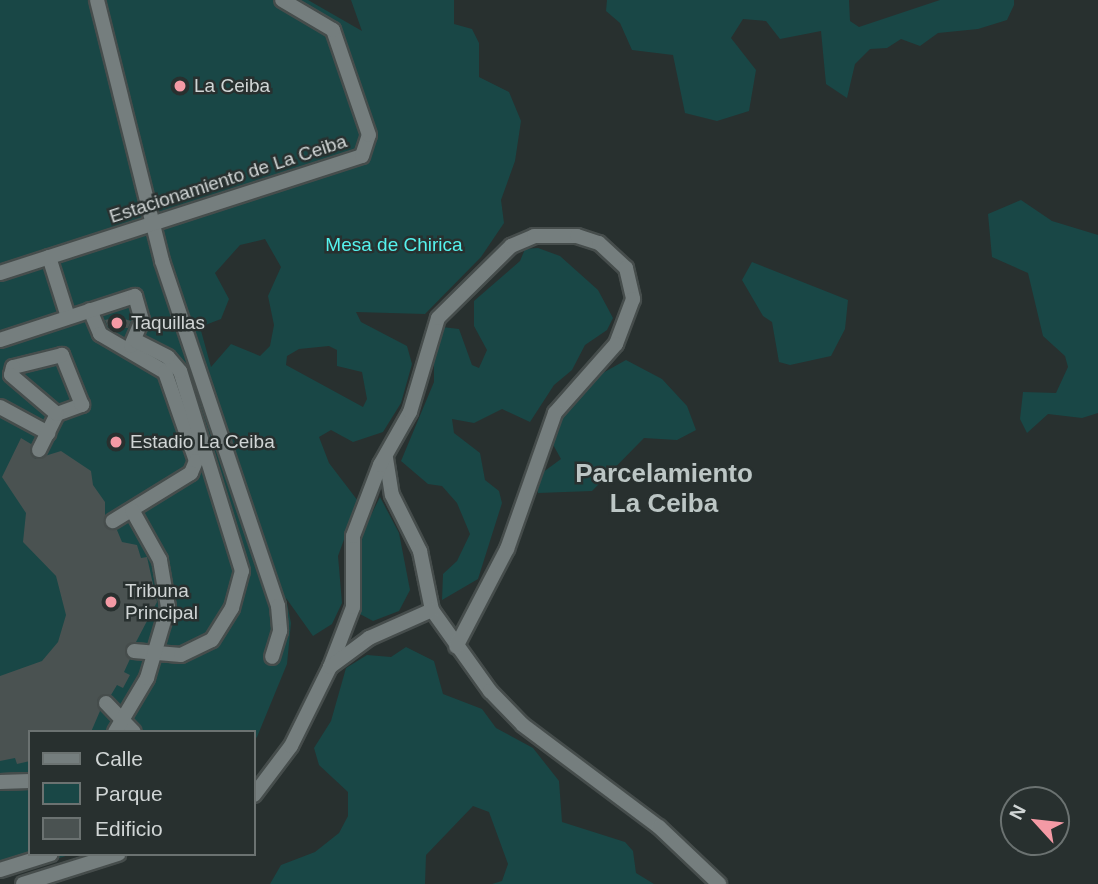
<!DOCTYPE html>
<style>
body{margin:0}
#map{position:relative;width:1098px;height:884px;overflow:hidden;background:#28302f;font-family:Arial,sans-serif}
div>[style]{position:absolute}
.green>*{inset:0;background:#194746}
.building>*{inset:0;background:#4a5251}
.roads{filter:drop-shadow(2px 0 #464d4c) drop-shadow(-2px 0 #464d4c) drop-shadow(0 2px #464d4c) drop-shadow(0 -2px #464d4c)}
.minor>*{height:14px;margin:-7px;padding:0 7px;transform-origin:7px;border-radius:7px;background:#757e7e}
.dots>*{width:19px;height:19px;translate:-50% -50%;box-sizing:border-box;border:4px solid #28302f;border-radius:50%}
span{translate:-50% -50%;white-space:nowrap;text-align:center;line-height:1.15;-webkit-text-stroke:5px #28302f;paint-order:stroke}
.poi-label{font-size:19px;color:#d0d5d5}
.left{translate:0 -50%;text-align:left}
.street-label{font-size:19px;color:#d0d5d5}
.park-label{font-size:19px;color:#55f2ed}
.district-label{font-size:26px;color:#bcc6c5;font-weight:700}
.legend{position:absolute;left:28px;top:730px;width:228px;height:126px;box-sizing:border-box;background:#28302f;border:2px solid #6b7271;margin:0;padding:9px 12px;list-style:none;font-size:21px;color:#d0d5d5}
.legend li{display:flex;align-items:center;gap:14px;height:35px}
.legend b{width:35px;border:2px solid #6b7271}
.north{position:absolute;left:1000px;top:786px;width:70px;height:70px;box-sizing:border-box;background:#28302f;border:2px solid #6b7271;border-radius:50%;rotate:297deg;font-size:19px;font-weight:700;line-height:28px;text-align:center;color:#d0d5d5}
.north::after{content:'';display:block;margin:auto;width:24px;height:32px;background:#f49aa5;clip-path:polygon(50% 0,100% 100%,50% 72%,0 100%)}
</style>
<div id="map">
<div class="green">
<div style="clip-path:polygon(evenodd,0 0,308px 0,362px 31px,351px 0,454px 0,454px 24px,472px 29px,479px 43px,479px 77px,509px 92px,521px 121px,515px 161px,501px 200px,504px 223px,481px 257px,425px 314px,356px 312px,361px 322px,407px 346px,412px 364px,401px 403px,383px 432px,353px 442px,331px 430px,319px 437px,329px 463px,358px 501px,338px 556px,342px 603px,332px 624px,313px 636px,286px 598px,291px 623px,287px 664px,257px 737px,254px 740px,254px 732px,30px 732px,30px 854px,72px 854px,0 877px,0 0,265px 239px,281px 267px,268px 296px,274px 325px,270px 346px,260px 356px,231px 344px,211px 367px,200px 327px,221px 319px,229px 299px,215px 273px,240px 245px,265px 239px,0 0,329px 346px,337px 350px,337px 366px,362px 372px,367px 399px,363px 407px,286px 365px,287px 356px,299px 349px,329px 346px)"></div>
<div style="clip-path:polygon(607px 0,849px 0,850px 21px,859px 27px,940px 0,1014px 0,1014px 5px,1007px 20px,978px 29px,938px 33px,920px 46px,901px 39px,887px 48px,870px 49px,855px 64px,847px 98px,826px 84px,821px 31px,780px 39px,766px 21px,743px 19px,731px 38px,756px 70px,749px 111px,717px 121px,685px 113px,673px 55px,632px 50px,620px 23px,606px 11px)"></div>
<div style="clip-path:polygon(1021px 200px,1052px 221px,1098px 235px,1098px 413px,1082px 418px,1048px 414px,1027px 433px,1020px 419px,1023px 392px,1056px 393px,1068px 367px,1065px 356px,1043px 336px,1028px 273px,992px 257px,988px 214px)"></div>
<div style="clip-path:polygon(538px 248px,560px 256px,598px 290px,613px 318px,607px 330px,585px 345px,572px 370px,554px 385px,530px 422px,502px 409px,474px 423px,452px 419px,454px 433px,480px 453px,485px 480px,499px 491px,502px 503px,478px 579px,442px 600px,443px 574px,457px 561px,470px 534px,457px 503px,442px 486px,428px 484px,401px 461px,434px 382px,434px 352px,442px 327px,459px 329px,472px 365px,479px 368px,487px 350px,474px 326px,474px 301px,520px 261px,525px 249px)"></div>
<div style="clip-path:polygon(752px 262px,848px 300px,845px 329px,831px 356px,790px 365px,779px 362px,772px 322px,763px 316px,742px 280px)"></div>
<div style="clip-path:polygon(626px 360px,662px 379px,687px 406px,696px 430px,677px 440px,644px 438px,592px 491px,538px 493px,535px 478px,561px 459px,551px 441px,564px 413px,592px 379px)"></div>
<div style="clip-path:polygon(380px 497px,399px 533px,410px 590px,399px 611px,373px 621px,358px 613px,359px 539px)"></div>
<div style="clip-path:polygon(406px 647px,434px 661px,443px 694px,482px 709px,496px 728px,533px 748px,559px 781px,562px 822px,625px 842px,633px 851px,636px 873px,654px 884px,492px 884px,502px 881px,508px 864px,489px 812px,473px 806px,426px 855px,425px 884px,270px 884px,281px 865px,315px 852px,339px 833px,348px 816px,348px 792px,319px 765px,314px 748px,331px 721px,346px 668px,367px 655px,391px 657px)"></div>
</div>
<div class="building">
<div style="clip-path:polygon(118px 317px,131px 321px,128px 328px,108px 327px,105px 320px)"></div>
<div style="clip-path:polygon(21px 438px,31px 444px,35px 459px,61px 451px,91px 471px,93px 485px,105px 502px,105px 525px,117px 530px,122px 542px,137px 545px,141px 558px,147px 557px,157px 602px,136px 642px,126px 646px,130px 659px,124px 672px,130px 675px,123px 688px,117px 685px,111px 695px,97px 700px,100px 711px,91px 732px,30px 732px,30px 761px,17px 764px,15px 758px,0 761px,0 676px,42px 661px,58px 642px,66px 615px,56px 576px,23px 542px,26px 513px,2px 477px)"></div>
</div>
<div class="roads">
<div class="minor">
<div style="left:97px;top:0;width:269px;rotate:76deg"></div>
<div style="left:162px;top:261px;width:364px;rotate:71.4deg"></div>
<div style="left:278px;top:606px;width:25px;rotate:85deg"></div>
<div style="left:280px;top:631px;width:27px;rotate:107deg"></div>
<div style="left:49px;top:257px;width:63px;rotate:72.4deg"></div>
<div style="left:0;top:273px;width:380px;rotate:-17.9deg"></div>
<div style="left:362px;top:156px;width:22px;rotate:-72deg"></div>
<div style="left:369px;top:135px;width:111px;rotate:-108.9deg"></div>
<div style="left:333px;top:30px;width:59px;rotate:-149.5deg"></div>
<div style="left:90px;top:310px;width:26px;rotate:67deg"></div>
<div style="left:100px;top:334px;width:75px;rotate:30.3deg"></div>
<div style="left:165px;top:372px;width:94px;rotate:70.8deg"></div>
<div style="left:196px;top:461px;width:13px;rotate:113deg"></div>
<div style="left:191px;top:473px;width:92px;rotate:148.4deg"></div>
<div style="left:0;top:340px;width:142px;rotate:-18.1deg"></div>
<div style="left:135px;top:296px;width:25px;rotate:74deg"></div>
<div style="left:142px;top:320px;width:28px;rotate:113deg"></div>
<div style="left:0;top:407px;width:55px;rotate:28.4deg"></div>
<div style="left:39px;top:450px;width:40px;rotate:-63.4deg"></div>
<div style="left:57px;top:414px;width:27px;rotate:-20deg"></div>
<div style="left:82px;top:405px;width:54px;rotate:-111.8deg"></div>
<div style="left:62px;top:355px;width:50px;rotate:166.2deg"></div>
<div style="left:13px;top:367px;width:8px;rotate:104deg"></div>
<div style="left:11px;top:375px;width:60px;rotate:40.3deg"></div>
<div style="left:386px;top:458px;width:37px;rotate:81deg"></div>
<div style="left:392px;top:495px;width:63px;rotate:63.4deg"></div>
<div style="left:420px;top:551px;width:60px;rotate:78.5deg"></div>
<div style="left:432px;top:610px;width:100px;rotate:54.4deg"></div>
<div style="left:490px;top:691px;width:47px;rotate:45.9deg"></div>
<div style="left:523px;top:725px;width:170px;rotate:36.9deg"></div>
<div style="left:659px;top:827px;width:83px;rotate:43.5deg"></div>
<div style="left:134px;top:651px;width:47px;rotate:4.9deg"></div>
<div style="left:181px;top:655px;width:34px;rotate:-26deg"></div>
<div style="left:212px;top:640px;width:38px;rotate:-58deg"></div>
<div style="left:232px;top:608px;width:38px;rotate:-75deg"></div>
<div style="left:242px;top:571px;width:209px;rotate:-107.2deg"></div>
<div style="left:180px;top:371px;width:18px;rotate:-131deg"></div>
<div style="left:168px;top:357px;width:37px;rotate:-153deg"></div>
<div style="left:330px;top:667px;width:64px;rotate:-69deg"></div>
<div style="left:353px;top:607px;width:71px;rotate:-90deg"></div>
<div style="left:353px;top:536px;width:76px;rotate:-69.2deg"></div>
<div style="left:380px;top:465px;width:61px;rotate:-60.5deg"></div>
<div style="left:410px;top:412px;width:98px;rotate:-73.4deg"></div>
<div style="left:438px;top:318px;width:103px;rotate:-44.6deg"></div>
<div style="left:511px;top:246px;width:25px;rotate:-23deg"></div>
<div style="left:534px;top:236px;width:43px"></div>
<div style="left:577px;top:236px;width:23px;rotate:18deg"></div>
<div style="left:599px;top:243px;width:37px;rotate:43deg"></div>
<div style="left:626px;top:268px;width:32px;rotate:77deg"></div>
<div style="left:633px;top:299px;width:48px;rotate:110.7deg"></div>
<div style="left:616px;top:344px;width:92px;rotate:131.5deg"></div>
<div style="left:555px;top:413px;width:144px;rotate:109.4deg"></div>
<div style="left:507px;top:549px;width:110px;rotate:117.5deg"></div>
<div style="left:106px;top:703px;width:40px;rotate:46deg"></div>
<div style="left:115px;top:732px;width:63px;rotate:-59.3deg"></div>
<div style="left:147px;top:678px;width:74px;rotate:-73.5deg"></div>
<div style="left:168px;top:607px;width:48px;rotate:-99.7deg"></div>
<div style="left:160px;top:560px;width:57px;rotate:-119.2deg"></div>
<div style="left:0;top:782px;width:30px;rotate:-2deg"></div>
<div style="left:254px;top:795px;width:61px;rotate:-52.9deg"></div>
<div style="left:291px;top:746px;width:88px;rotate:-63.7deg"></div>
<div style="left:330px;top:667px;width:49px;rotate:-36.6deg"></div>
<div style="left:369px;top:638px;width:69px;rotate:-24deg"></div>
<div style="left:0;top:870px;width:53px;rotate:-17.4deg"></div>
<div style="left:23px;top:884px;width:100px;rotate:-17.5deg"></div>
</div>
</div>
<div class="dots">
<div style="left:180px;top:86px;background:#f49aa5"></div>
<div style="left:117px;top:323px;background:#f49aa5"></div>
<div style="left:116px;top:442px;background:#f49aa5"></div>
<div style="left:111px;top:602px;background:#f49aa5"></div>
</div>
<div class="poi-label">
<span class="left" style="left:194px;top:86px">La Ceiba</span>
<span class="left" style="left:131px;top:323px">Taquillas</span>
<span class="left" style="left:130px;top:442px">Estadio La Ceiba</span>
<span class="left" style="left:125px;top:602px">Tribuna<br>Principal</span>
</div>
<div class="street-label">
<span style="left:228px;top:179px;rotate:-18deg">Estacionamiento de La Ceiba</span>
</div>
<div class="park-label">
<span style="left:394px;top:245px">Mesa de Chirica</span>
</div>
<div class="district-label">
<span style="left:664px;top:489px">Parcelamiento<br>La Ceiba</span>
</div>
<ul class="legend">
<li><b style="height:9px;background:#757e7e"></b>Calle</li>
<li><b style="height:19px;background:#194746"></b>Parque</li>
<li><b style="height:19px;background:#4a5251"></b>Edificio</li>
</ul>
<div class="north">N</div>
</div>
